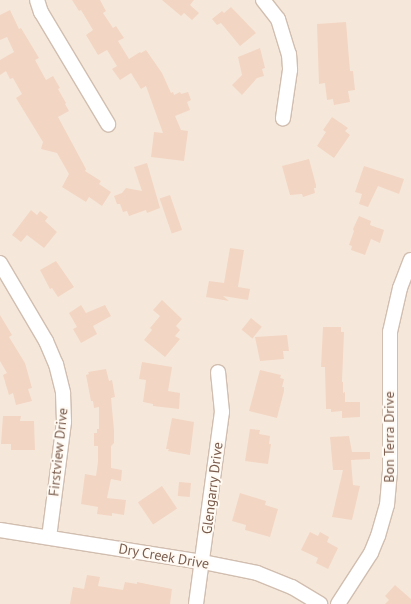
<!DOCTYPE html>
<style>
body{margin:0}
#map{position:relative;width:411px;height:604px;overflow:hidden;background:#fdf6ec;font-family:"PT Sans",sans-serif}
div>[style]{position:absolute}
.residential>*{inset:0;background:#f5e8da;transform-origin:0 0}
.building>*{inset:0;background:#f3d5c3;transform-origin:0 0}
.roads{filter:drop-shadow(1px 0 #d1beb0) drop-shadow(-1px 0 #d1beb0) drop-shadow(0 1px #d1beb0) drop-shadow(0 -1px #d1beb0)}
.minor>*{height:14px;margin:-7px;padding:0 7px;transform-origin:7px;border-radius:7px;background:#fff}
span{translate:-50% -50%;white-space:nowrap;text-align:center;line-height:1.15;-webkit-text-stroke:4px #fffaf3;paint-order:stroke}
.street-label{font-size:14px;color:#7a5c4d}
</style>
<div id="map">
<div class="residential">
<div style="left:0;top:0;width:411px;height:604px"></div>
</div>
<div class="building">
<div style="clip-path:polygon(72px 0,100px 0,106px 11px,103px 13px,113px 28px,116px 26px,124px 38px,118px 41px,129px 59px,140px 52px,141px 53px,146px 50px,162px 73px,171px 93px,173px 92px,174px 95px,180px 92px,181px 94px,188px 92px,191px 100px,187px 102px,190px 110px,175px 116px,181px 130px,188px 131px,184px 161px,151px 157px,154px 132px,163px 133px,146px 86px,141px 89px,131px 73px,120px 80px,112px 69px,117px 66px,107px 50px,98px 55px,86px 35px,93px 30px,81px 10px,79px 11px)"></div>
<div style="clip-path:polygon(162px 0,194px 0,190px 5px,199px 13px,192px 20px,184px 13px,181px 16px)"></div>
<div style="clip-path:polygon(231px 7px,256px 33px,240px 46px,221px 23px,217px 25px,212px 19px,222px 11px,224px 13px)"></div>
<div style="clip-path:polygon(10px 10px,19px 29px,21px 28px,39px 58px,35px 60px,46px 80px,53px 76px,60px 88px,58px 89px,66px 103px,65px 104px,69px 111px,58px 117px,86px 169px,85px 171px,101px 181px,99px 184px,111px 192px,102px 206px,89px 197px,86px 202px,62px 187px,69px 174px,57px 153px,41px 149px,43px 142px,16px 98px,22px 94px,13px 78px,10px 79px,6px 71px,0 75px,0 60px,14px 52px,7px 37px,0 40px,0 15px)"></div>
<div style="clip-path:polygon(346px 22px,350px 71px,353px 71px,355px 90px,348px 91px,350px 102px,334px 105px,333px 99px,327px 100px,325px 83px,319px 84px,317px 24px)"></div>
<div style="clip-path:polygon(260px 48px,265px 68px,262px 69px,264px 76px,257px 78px,242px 95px,232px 85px,242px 75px,238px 57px)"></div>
<div style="clip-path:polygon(332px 117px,348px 128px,345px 131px,350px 135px,334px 158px,317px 146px,326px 132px,323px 130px)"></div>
<div style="clip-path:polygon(309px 159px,316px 185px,316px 188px,314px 188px,315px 193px,303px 197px,302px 194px,290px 195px,282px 166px)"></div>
<div style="clip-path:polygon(147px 163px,160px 208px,147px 213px,146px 210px,129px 216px,127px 211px,123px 212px,120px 204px,117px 204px,114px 196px,122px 193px,126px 188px,142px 191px,134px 167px)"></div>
<div style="clip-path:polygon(364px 166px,404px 179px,399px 194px,378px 186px,368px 207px,359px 204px,362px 194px,355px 192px)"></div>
<div style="left:170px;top:195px;width:37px;height:11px;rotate:71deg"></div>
<div style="clip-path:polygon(31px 210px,37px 215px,40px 211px,48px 217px,45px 221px,57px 232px,44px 248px,27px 235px,21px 242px,12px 235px)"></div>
<div style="clip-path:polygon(359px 216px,371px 221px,370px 225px,384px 230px,380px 243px,371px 239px,365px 255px,351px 250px,352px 246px,349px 245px,354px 231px,353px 229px)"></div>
<div style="clip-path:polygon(230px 248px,244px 250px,238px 287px,250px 289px,248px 300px,223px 296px,229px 301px,206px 297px,209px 281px,224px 283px)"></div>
<div style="clip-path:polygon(56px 261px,74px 287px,58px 297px,52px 288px,50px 289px,40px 270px)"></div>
<div style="clip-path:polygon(162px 300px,182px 319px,176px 326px,180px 330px,175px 336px,180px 339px,165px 357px,144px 340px,152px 330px,150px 328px,160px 316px,153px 310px)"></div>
<div style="clip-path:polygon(81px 305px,86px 313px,105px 305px,111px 316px,93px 326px,97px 334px,81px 343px,73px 329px,77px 327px,69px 313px)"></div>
<div style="clip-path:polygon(0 315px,12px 335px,9px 337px,25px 363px,32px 388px,28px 389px,32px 401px,16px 405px,13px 393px,9px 395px,3px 375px,7px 373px,0 361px)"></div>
<div style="left:251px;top:318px;width:14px;height:15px;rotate:39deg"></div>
<div style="clip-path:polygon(323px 327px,341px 327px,341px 332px,344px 332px,342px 382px,343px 382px,343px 393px,345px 392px,345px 402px,360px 402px,360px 417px,342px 418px,342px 411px,331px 412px,331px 409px,326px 409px,325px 367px,321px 367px)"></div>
<div style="clip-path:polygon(287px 335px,289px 351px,283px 351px,284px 359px,260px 361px,255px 337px)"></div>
<div style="clip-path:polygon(142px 362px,172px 367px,168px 391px,180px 393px,179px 409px,153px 406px,153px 404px,143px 402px,146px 380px,139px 379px)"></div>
<div style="clip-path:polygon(106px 369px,109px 381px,112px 380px,115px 397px,111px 398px,114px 430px,114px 443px,111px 446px,111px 468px,122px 470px,121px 481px,111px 479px,107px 498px,126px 500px,124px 515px,112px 513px,112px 516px,97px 514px,98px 507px,81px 504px,85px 474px,96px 476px,98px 462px,98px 446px,94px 446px,94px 433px,97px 433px,97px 429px,99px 429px,99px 407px,94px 408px,93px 401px,91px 401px,86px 375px,89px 374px,88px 372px)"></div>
<div style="clip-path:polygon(260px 370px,281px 375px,280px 378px,284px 379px,282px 387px,284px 387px,284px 391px,277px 418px,249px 411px)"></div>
<div style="clip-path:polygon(3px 416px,21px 416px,20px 421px,34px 421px,35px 450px,11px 450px,11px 444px,1px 444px)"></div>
<div style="clip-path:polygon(172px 418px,194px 422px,190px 455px,168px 451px,169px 449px,166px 449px)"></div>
<div style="clip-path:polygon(250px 429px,260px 430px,259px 434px,270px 436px,269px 444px,271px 444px,268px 464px,245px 461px)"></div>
<div style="clip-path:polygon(349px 436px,352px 452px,370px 452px,370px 459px,351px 460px,353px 485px,360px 486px,352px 520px,332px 517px,343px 470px,333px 470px,330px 437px)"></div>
<div style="left:179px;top:482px;width:12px;height:14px;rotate:5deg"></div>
<div style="left:162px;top:486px;width:27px;height:29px;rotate:56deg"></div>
<div style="clip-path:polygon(240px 493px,266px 501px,265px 505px,278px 509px,270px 537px,245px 530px,246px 525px,232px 521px)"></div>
<div style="clip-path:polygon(310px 532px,318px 536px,320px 532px,329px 537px,327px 542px,338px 548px,328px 569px,316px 563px,318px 558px,301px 550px)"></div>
<div style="clip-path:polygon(87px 575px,100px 577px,98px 586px,123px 590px,125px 582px,137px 584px,137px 582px,172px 589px,170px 604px,70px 604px,73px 587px,84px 589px)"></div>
<div style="clip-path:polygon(395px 585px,411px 599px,411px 604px,385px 604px,389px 600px,385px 596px)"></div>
</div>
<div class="roads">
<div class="minor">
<div style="left:37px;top:0;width:13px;rotate:72deg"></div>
<div style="left:41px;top:12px;width:131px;rotate:59.1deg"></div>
<div style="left:263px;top:0;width:24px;rotate:52deg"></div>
<div style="left:278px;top:19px;width:37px;rotate:73deg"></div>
<div style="left:289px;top:54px;width:16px;rotate:86deg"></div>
<div style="left:290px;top:70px;width:49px;rotate:98.3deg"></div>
<div style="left:0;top:263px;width:91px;rotate:59.5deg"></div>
<div style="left:46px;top:341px;width:25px;rotate:67deg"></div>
<div style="left:56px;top:364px;width:30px;rotate:76deg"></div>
<div style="left:63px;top:393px;width:29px;rotate:88deg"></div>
<div style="left:64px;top:422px;width:116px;rotate:97.4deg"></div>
<div style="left:0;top:530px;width:206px;rotate:9deg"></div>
<div style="left:203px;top:562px;width:55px;rotate:11.5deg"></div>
<div style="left:257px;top:573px;width:38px;rotate:22deg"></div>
<div style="left:292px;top:587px;width:33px;rotate:31deg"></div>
<div style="left:196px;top:604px;width:194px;rotate:-82.3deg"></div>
<div style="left:222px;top:412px;width:40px;rotate:-95.7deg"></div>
<div style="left:338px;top:604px;width:61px;rotate:-57.1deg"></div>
<div style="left:371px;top:553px;width:18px;rotate:-68deg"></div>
<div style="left:378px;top:536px;width:32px;rotate:-74deg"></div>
<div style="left:387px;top:505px;width:33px;rotate:-85deg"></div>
<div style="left:390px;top:472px;width:140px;rotate:-90deg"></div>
<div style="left:390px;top:332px;width:45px;rotate:-77.2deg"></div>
<div style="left:400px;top:288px;width:30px;rotate:-69deg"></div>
</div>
</div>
<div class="street-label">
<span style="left:389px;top:437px;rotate:-90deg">Bon Terra Drive</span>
<span style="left:58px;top:452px;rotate:-84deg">Firstview Drive</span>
<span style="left:212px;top:488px;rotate:-83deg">Glengarry Drive</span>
<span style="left:164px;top:556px;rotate:10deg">Dry Creek Drive</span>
</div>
</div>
